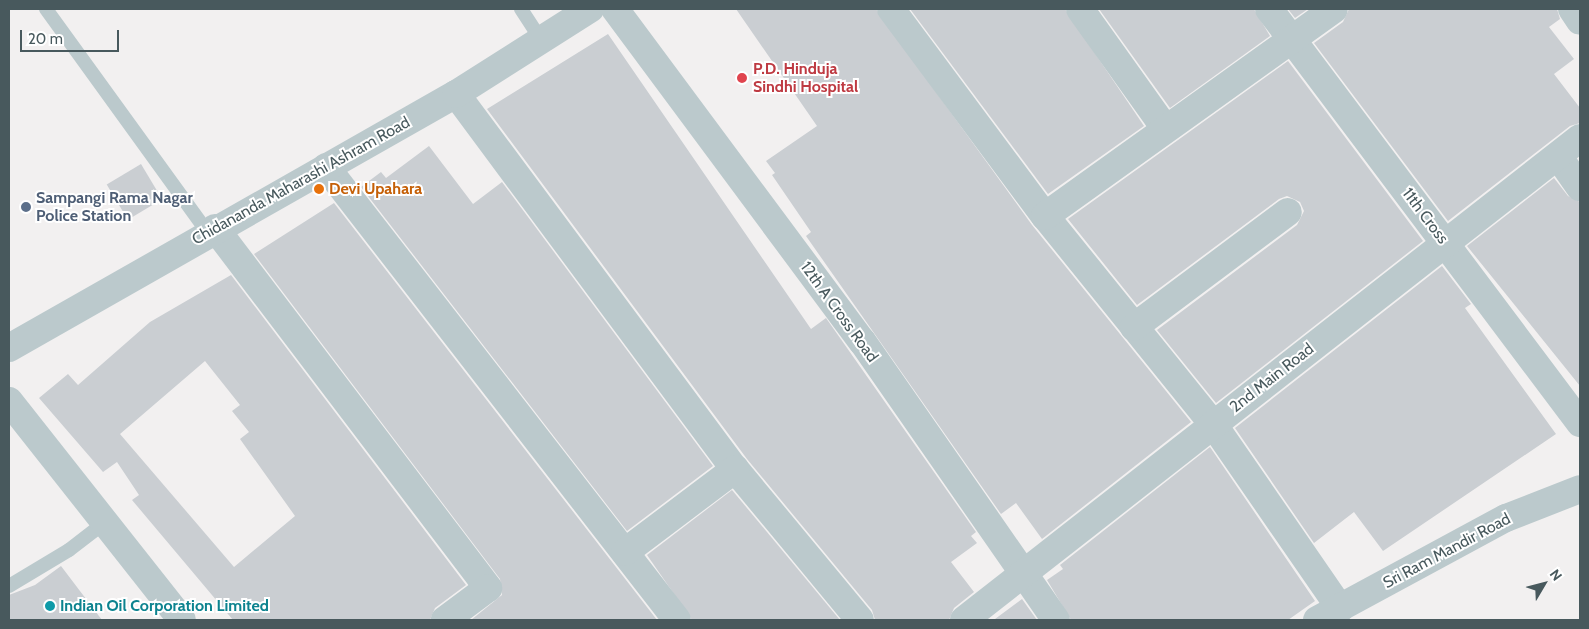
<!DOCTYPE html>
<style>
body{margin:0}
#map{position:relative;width:1589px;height:629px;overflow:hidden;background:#f2f0f0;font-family:Cabin,sans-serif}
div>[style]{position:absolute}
.building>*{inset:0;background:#caced2;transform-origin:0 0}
.service>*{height:14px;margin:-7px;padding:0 7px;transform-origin:7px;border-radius:7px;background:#bbc9cc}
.minor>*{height:28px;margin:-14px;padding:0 14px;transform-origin:14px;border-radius:14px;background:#bbc9cc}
.tertiary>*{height:28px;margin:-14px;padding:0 14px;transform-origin:14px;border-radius:14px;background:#bbc9cc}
.dots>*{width:14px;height:14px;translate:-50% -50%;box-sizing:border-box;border:2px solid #fff;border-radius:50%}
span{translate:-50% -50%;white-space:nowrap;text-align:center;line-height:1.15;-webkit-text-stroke:4px #fff;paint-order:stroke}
.health-label{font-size:16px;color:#be3a42;font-weight:700}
.left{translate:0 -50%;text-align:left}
.street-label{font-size:16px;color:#48595d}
.food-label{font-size:16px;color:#c56008;font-weight:700}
.service-label{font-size:16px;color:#4e5e75;font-weight:700}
.culture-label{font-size:16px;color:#0d838f;font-weight:700}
.frame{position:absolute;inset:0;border:10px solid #48595d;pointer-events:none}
.north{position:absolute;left:1519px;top:559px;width:50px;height:50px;-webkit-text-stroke:4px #fff;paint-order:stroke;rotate:53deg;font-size:14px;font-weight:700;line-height:20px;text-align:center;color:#48595d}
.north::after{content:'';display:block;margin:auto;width:18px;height:22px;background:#48595d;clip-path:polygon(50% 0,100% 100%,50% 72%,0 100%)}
.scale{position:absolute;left:20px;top:30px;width:99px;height:22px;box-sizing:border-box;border:2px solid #48595d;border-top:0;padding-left:6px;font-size:15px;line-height:18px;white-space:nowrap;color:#48595d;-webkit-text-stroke:4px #fff;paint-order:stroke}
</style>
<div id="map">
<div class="building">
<div style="clip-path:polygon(736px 9px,876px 9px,1032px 225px,1191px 422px,1042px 539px,1016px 503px,1001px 514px,806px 236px,811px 232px,772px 175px,775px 173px,766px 161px,817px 126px)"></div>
<div style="clip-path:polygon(910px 9px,1065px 9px,1144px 126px,1048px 194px)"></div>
<div style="clip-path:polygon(1099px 9px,1254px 9px,1270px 36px,1170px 108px)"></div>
<div style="clip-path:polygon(1288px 9px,1308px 9px,1295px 18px)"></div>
<div style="clip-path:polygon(1349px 9px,1557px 9px,1560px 19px,1549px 27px,1574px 59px,1554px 74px,1580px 108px,1580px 123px,1570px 126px,1448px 221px,1314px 43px,1343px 22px)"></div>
<div style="clip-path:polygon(608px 34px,811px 329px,826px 318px,976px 532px,971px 536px,977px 543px,951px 562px,974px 592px,954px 608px,949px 620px,875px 620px,872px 610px,747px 459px,487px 109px)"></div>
<div style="clip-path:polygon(1288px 61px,1423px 241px,1216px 403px,1157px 330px,1297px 225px,1304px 211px,1300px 202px,1287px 196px,1279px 199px,1137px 305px,1068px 219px)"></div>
<div style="clip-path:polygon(429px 146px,473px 204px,502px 182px,713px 466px,627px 531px,361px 187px,381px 172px,386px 178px)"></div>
<div style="left:141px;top:164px;width:41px;height:40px;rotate:59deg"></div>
<div style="clip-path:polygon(1554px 178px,1568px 196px,1580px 202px,1580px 386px,1467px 246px)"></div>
<div style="clip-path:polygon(334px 203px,657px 620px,471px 620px,502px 595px,500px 579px,254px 254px)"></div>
<div style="clip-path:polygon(1442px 266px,1471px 304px,1465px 308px,1556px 434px,1383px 551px,1354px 512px,1314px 543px,1235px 428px)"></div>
<div style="clip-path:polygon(evenodd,231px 275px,466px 585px,435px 608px,430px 620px,233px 620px,132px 500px,139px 495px,117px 462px,103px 472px,39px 398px,68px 374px,78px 385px,150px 322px,231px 275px,205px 361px,240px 405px,232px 411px,249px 432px,240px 439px,295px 516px,234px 567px,120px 434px,205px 361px)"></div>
<div style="clip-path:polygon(1210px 447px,1315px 601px,1288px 620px,1071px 620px,1047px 580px,1063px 569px,1060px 565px)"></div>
<div style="clip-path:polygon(732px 490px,840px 620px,692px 620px,647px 555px)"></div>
<div style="clip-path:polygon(61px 566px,102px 620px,9px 620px,9px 595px,35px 585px)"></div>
<div style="clip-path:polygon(1022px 599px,1037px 620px,989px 620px,995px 619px)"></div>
</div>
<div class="service">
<div style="left:46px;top:9px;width:276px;rotate:54.1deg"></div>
<div style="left:521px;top:9px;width:37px;rotate:57deg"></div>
<div style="left:9px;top:586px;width:70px;rotate:-31deg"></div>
<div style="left:69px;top:550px;width:44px;rotate:-37.6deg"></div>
</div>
<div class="minor">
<div style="left:615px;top:9px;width:414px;rotate:53.4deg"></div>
<div style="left:862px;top:341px;width:340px;rotate:55.2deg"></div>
<div style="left:891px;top:9px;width:258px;rotate:53.4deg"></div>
<div style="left:1045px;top:216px;width:267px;rotate:51.1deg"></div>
<div style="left:1213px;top:424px;width:224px;rotate:55.4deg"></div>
<div style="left:1080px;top:9px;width:146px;rotate:54.5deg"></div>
<div style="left:1269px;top:9px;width:518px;rotate:53.09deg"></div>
<div style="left:1572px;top:9px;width:14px;rotate:56deg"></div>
<div style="left:456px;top:94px;width:467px;rotate:53.4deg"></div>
<div style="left:735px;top:469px;width:196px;rotate:50.4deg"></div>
<div style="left:1558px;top:156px;width:38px;rotate:55deg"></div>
<div style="left:326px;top:167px;width:573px;rotate:52.23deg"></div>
<div style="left:1045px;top:216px;width:355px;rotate:-35.6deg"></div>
<div style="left:215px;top:228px;width:452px;rotate:52.8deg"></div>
<div style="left:488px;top:588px;width:54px;rotate:143.3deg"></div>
<div style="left:1134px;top:327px;width:192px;rotate:-36.8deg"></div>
<div style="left:9px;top:401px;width:279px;rotate:51.7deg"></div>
<div style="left:625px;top:552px;width:138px;rotate:-37deg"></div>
<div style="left:964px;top:620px;width:782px;rotate:-38.04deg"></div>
<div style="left:1317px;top:620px;width:215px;rotate:-28.4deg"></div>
<div style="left:1506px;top:518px;width:79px;rotate:-21.4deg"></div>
</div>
<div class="tertiary">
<div style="left:9px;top:348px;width:514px;rotate:-29.61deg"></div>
<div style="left:456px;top:94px;width:159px;rotate:-32.4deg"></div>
</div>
<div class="dots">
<div style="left:742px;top:78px;background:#e0444e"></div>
<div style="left:319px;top:189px;background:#e8710a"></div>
<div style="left:26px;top:207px;background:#5c6f8a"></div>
<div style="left:50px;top:606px;background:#0f9aa8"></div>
</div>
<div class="health-label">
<span class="left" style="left:753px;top:78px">P.D. Hinduja<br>Sindhi Hospital</span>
</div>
<div class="street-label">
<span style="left:301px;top:181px;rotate:-29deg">Chidananda Maharashi Ashram Road</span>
<span style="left:1425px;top:216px;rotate:53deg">11th Cross</span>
<span style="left:839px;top:312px;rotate:54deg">12th A Cross Road</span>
<span style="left:1272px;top:378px;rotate:-38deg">2nd Main Road</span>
<span style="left:1447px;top:551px;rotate:-28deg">Sri Ram Mandir Road</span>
</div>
<div class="food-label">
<span class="left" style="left:329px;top:189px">Devi Upahara</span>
</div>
<div class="service-label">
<span class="left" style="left:36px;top:207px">Sampangi Rama Nagar<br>Police Station</span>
</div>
<div class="culture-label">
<span class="left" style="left:60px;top:606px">Indian Oil Corporation Limited</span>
</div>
<div class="frame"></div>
<div class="north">N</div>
<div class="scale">20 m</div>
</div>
